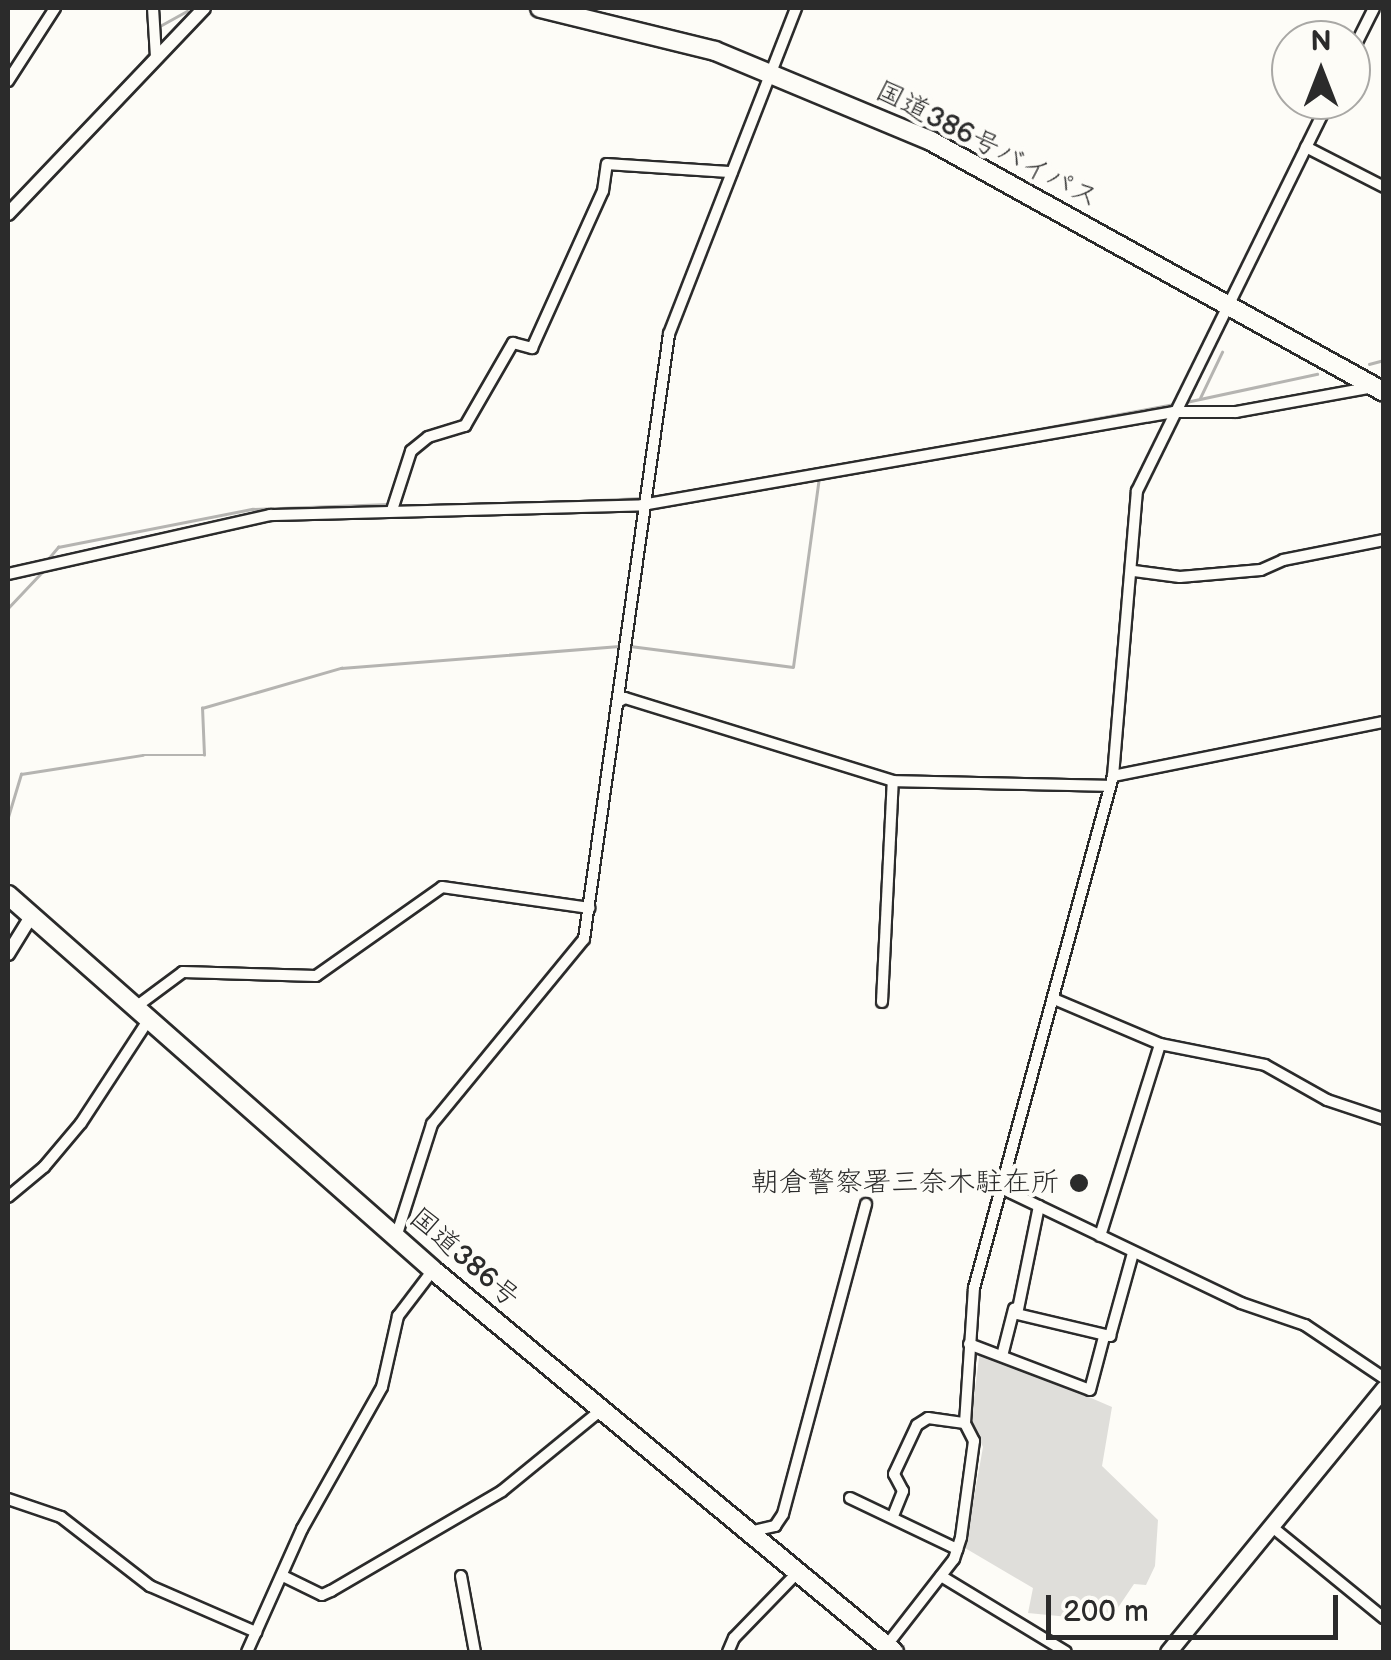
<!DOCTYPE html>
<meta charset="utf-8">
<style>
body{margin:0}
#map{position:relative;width:1391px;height:1660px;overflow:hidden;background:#fdfcf7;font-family:"Balsamiq Sans","Klee One",sans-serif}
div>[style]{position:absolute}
.green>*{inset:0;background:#dfdeda}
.stream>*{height:2.5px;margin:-1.25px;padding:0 1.25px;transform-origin:1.25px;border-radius:1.25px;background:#b5b4b1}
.roads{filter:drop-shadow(2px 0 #2b2b2b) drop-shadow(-2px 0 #2b2b2b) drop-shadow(0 2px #2b2b2b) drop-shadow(0 -2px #2b2b2b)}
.minor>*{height:10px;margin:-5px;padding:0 5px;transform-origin:5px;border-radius:5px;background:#fdfcf7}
.tertiary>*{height:12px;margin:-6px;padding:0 6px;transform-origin:6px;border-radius:6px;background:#fdfcf7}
.secondary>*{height:15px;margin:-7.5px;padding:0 7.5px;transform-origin:7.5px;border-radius:7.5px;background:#fdfcf7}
.trunk>*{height:18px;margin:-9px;padding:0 9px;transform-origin:9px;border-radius:9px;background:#fdfcf7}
.dots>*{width:28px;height:28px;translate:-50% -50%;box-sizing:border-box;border:5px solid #fdfcf7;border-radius:50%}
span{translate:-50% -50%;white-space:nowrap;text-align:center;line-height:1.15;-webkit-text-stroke:9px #fdfcf7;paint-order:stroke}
.street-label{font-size:28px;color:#2b2b2b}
.poi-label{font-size:28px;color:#2b2b2b}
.right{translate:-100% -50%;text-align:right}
.frame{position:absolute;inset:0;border:10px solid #2b2b2b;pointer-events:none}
.north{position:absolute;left:1271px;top:20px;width:100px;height:100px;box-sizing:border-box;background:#fdfcf7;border:2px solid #a9a8a5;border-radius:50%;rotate:0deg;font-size:28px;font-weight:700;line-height:40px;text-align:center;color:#2b2b2b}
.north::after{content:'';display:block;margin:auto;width:35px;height:45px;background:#2b2b2b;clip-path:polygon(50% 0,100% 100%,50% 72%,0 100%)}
.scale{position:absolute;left:1046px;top:1595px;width:292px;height:45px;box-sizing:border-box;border:5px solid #2b2b2b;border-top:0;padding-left:12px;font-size:30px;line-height:35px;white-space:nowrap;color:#2b2b2b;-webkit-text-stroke:8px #fdfcf7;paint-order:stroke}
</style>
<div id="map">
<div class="green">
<div style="clip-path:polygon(980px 1350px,1112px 1407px,1102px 1466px,1158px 1520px,1155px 1566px,1146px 1585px,1134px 1584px,1109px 1621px,1028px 1613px,1033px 1588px,965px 1548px,983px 1447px,971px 1421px)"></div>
</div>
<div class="stream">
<div style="left:158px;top:27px;width:33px;rotate:-29deg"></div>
<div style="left:130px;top:77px;width:28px;rotate:-51deg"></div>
<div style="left:8px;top:204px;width:28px;rotate:-45deg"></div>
<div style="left:1369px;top:364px;width:16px;rotate:-15deg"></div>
<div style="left:1200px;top:398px;width:51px;rotate:-64.4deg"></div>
<div style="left:1186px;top:402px;width:134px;rotate:-12.1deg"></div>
<div style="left:926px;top:450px;width:252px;rotate:-10.5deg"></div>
<div style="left:650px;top:498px;width:62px;rotate:-9.3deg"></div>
<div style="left:537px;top:503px;width:103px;rotate:-2.8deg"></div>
<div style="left:48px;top:559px;width:16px;rotate:-50deg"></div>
<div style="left:58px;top:547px;width:198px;rotate:-11.1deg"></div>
<div style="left:252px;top:509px;width:137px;rotate:-2.1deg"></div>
<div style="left:8px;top:608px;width:51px;rotate:-46.6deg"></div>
<div style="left:630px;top:646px;width:164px;rotate:7.3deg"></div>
<div style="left:793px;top:667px;width:192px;rotate:-82.2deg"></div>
<div style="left:8px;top:817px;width:45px;rotate:-73.2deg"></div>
<div style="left:21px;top:774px;width:123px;rotate:-8.9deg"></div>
<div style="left:143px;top:755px;width:61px"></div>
<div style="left:204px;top:755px;width:47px;rotate:-92.4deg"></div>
<div style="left:202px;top:708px;width:145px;rotate:-16.1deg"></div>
<div style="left:341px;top:668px;width:282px;rotate:-4.5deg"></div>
</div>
<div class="roads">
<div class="minor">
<div style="left:153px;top:8px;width:49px;rotate:86.5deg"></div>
<div style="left:1351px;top:54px;width:51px;rotate:-63.4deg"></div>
<div style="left:8px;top:81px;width:87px;rotate:-57.2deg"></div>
<div style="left:1306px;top:147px;width:88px;rotate:27.1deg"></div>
<div style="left:392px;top:510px;width:62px;rotate:-72.1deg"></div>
<div style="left:411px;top:451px;width:22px;rotate:-39deg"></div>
<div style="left:428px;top:437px;width:39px;rotate:-17deg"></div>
<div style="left:465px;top:426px;width:96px;rotate:-60deg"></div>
<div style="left:513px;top:343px;width:20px;rotate:15deg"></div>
<div style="left:532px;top:348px;width:172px;rotate:-65.7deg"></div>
<div style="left:603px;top:191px;width:27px;rotate:-82deg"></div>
<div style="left:607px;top:164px;width:125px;rotate:3.7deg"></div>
<div style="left:1134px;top:571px;width:46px;rotate:7.4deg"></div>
<div style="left:1180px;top:577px;width:81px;rotate:-4.9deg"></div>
<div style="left:1261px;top:570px;width:24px;rotate:-24deg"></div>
<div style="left:1283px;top:560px;width:103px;rotate:-11.2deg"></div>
<div style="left:8px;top:574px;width:269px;rotate:-12.7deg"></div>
<div style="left:270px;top:515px;width:372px;rotate:-1.5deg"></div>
<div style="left:642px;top:505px;width:540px;rotate:-9.92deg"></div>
<div style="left:1174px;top:412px;width:62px"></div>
<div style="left:1236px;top:412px;width:139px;rotate:-10.3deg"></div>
<div style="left:618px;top:702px;width:8px;rotate:-30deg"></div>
<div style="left:625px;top:698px;width:281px;rotate:17.2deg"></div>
<div style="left:893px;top:781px;width:217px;rotate:1.3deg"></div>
<div style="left:1113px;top:776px;width:276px;rotate:-11.3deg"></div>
<div style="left:1054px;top:999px;width:115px;rotate:23deg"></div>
<div style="left:1160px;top:1044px;width:107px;rotate:11.3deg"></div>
<div style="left:1265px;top:1065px;width:71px;rotate:29.4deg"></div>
<div style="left:1327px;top:1100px;width:60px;rotate:18.4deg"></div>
<div style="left:882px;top:1002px;width:221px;rotate:-87.2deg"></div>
<div style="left:137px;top:1006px;width:57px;rotate:-36.5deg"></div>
<div style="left:183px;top:972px;width:133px;rotate:1.7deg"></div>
<div style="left:316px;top:976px;width:154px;rotate:-35.2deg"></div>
<div style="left:442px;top:887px;width:149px;rotate:8.1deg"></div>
<div style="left:999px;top:1187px;width:268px;rotate:25.6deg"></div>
<div style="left:1241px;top:1303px;width:68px;rotate:19deg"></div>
<div style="left:1305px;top:1325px;width:95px;rotate:33.9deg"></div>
<div style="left:8px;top:1197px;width:47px;rotate:-39.8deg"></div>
<div style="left:44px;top:1167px;width:57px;rotate:-49.9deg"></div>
<div style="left:81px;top:1123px;width:124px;rotate:-56.8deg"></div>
<div style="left:1039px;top:1206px;width:110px;rotate:101.5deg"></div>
<div style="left:1017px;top:1314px;width:96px;rotate:13.3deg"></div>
<div style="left:1110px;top:1336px;width:86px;rotate:-74.5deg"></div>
<div style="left:1100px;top:1236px;width:201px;rotate:-72.6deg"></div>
<div style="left:396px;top:1237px;width:119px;rotate:-72.3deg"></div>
<div style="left:432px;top:1124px;width:239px;rotate:-50.6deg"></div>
<div style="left:584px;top:939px;width:611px;rotate:-82deg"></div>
<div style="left:669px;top:334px;width:350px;rotate:-68.7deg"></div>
<div style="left:969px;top:1344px;width:129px;rotate:20.8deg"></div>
<div style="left:1090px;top:1390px;width:55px;rotate:-75.2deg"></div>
<div style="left:1002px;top:1356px;width:49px;rotate:-75.7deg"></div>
<div style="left:850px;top:1498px;width:119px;rotate:25.5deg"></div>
<div style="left:8px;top:1499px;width:56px;rotate:18.8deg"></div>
<div style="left:61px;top:1517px;width:113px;rotate:37.8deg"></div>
<div style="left:150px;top:1586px;width:116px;rotate:23.5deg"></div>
<div style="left:893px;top:1516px;width:27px;rotate:-68deg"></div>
<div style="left:903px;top:1491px;width:19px;rotate:-118deg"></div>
<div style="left:894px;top:1474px;width:54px;rotate:-64.9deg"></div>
<div style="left:917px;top:1425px;width:13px;rotate:-32deg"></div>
<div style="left:928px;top:1418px;width:37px;rotate:8deg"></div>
<div style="left:1271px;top:1526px;width:146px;rotate:39.2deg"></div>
<div style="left:753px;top:1531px;width:23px;rotate:-13deg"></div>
<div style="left:775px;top:1526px;width:14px;rotate:-56deg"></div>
<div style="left:783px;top:1514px;width:321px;rotate:-75deg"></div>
<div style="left:461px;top:1576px;width:77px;rotate:79.6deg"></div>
<div style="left:941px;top:1576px;width:146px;rotate:31.3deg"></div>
<div style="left:285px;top:1577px;width:41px;rotate:25.9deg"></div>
<div style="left:322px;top:1595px;width:10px;rotate:-24deg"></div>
<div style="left:331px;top:1591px;width:198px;rotate:-30.3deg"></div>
<div style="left:502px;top:1491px;width:128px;rotate:-39.3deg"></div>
<div style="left:887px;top:1645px;width:109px;rotate:-52.1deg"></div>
<div style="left:954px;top:1559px;width:23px;rotate:-72deg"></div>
<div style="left:961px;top:1537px;width:97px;rotate:-82.3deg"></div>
<div style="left:974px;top:1441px;width:20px;rotate:-117deg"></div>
<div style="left:965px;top:1423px;width:135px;rotate:-86.2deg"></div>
<div style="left:974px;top:1288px;width:531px;rotate:-74.81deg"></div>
<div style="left:1113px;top:776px;width:286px;rotate:-85.2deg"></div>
<div style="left:1137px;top:491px;width:436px;rotate:-63.8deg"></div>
<div style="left:247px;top:1652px;width:135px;rotate:-65.9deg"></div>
<div style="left:302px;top:1529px;width:163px;rotate:-60.6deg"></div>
<div style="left:382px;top:1387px;width:73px;rotate:-77.3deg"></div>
<div style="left:398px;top:1316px;width:58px;rotate:-52.7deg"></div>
<div style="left:728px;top:1652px;width:15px;rotate:-67deg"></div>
<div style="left:734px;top:1638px;width:93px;rotate:-45.9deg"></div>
</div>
<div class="tertiary">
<div style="left:8px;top:214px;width:284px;rotate:-46.4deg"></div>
<div style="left:8px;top:954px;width:46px;rotate:-58.4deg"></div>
</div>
<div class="secondary">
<div style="left:1168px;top:1652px;width:341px;rotate:-50.7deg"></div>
</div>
<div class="trunk">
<div style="left:540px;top:8px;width:180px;rotate:13.8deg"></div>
<div style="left:715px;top:51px;width:234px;rotate:22.6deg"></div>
<div style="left:931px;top:141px;width:518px;rotate:28.99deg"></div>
<div style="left:8px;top:895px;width:567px;rotate:41.42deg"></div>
<div style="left:433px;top:1270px;width:599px;rotate:39.65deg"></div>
</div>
</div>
<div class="dots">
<div style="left:1079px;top:1183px;background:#2b2b2b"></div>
</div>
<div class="street-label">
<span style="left:987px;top:145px;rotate:27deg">国道386号バイパス</span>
<span style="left:464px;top:1258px;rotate:41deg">国道386号</span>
</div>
<div class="poi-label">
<span class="right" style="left:1059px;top:1183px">朝倉警察署三奈木駐在所</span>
</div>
<div class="frame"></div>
<div class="north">N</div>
<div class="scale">200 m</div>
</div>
